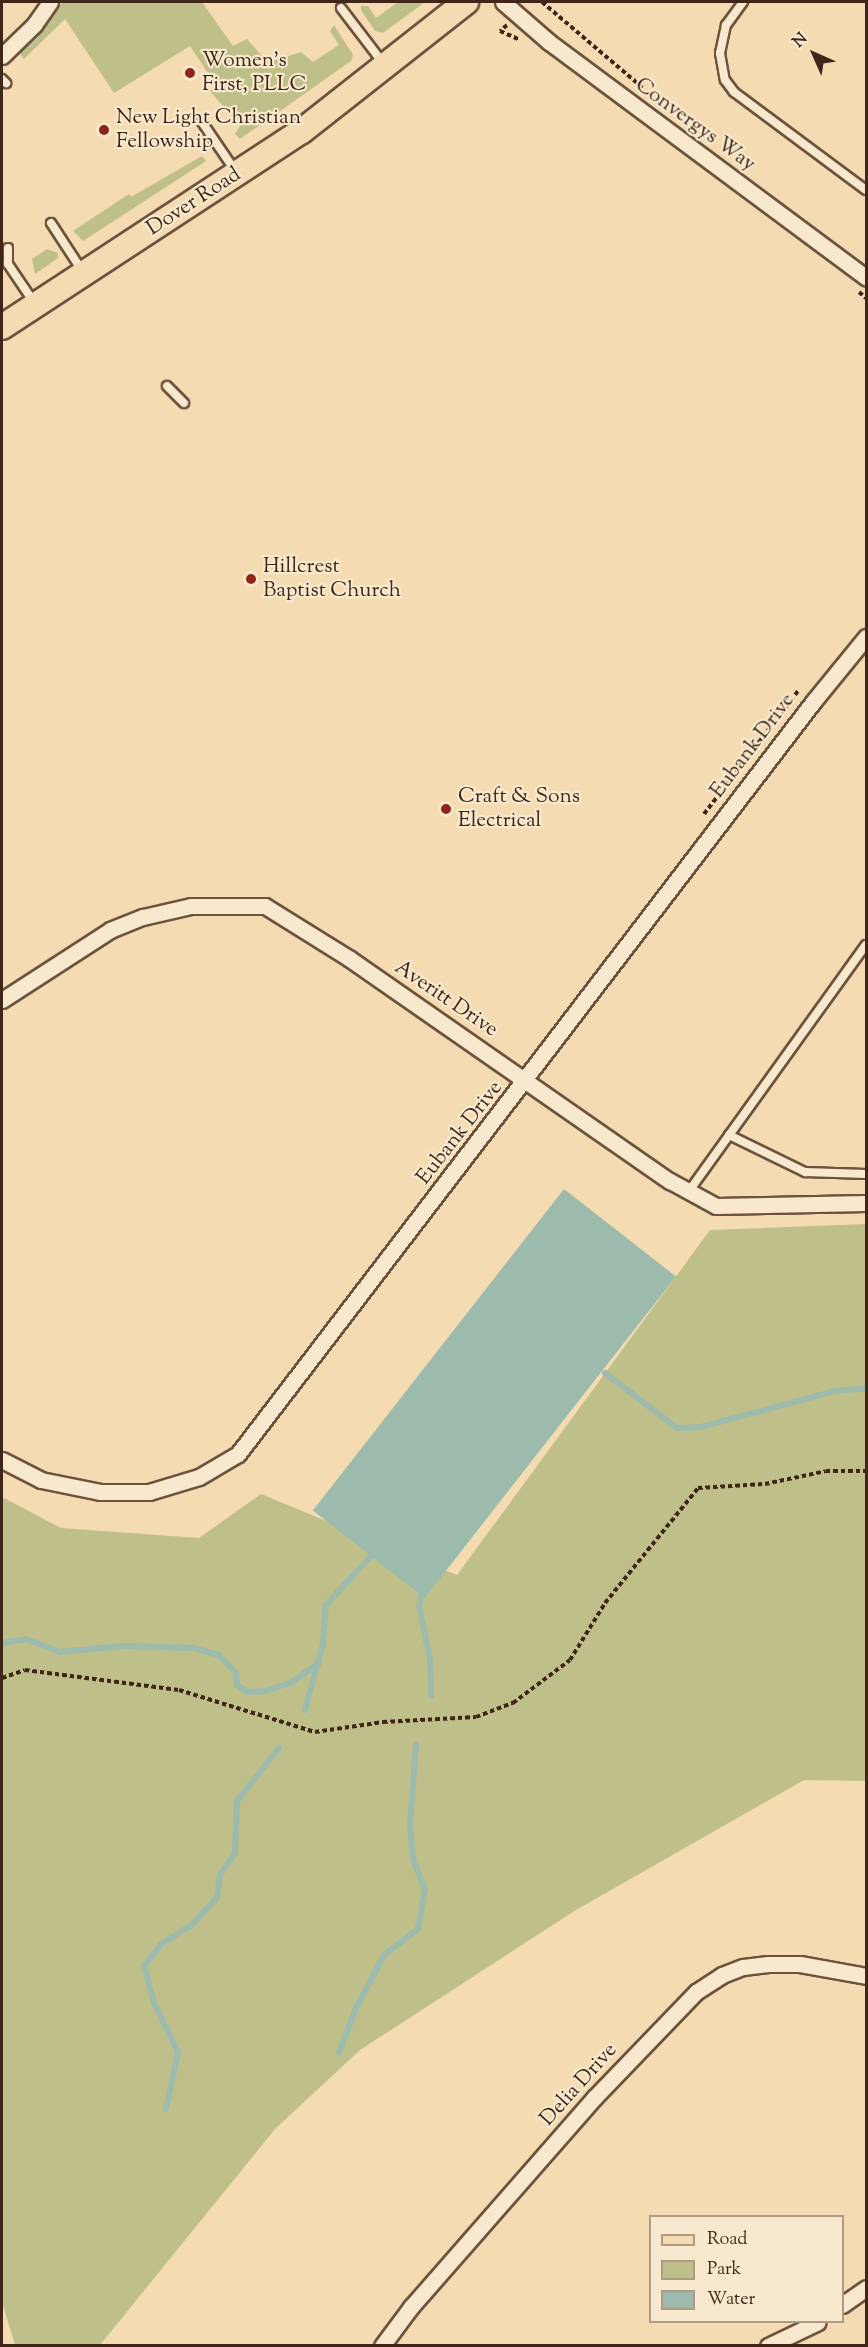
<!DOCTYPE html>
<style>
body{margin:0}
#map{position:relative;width:868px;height:2347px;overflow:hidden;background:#f5dbb2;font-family:"Sorts Mill Goudy",serif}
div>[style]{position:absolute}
.green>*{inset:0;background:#bfbf89}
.water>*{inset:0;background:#9cbbac;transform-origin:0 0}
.stream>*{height:6px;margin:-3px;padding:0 3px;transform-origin:3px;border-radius:3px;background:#9cbbac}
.path>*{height:4px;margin-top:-2px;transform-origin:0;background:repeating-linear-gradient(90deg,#402618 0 4.5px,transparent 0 7.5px)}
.roads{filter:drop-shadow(2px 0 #6d533e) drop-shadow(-2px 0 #6d533e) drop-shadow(0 2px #6d533e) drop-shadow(0 -2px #6d533e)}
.lane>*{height:8px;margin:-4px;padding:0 4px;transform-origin:4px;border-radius:4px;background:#f8e8cd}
.street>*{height:15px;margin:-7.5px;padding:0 7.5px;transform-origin:7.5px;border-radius:7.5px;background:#f8e8cd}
.primary>*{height:24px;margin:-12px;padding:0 12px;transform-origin:12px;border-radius:12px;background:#f5dbb2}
.dots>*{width:16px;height:16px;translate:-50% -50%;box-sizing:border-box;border:3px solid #f8e8cd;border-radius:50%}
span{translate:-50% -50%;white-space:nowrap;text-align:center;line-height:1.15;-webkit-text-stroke:4.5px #f8e8cd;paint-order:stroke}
.poi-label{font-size:21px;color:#402618}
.left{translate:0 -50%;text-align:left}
.street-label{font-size:21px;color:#402618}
.frame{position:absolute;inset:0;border:3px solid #402618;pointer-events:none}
.legend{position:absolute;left:649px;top:2215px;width:195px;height:108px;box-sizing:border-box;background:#f8e8cd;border:2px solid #ae9a85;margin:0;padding:8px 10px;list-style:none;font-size:18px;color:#402618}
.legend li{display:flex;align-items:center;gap:12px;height:30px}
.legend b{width:30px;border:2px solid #ae9a85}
.north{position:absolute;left:784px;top:24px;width:60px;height:60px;-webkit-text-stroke:4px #f8e8cd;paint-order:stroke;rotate:315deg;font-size:16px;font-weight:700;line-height:24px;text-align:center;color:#402618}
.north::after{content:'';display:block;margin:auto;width:21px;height:27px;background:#402618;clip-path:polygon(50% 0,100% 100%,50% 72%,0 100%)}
</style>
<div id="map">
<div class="green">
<div style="clip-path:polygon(62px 2px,202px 2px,233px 46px,247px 39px,263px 57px,276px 60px,301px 52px,313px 62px,339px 45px,330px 31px,334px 25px,353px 55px,351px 61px,240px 139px,235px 134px,240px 126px,210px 91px,216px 85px,190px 46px,114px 93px,65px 19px,24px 59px,19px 53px,38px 37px)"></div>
<div style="clip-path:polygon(398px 2px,425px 2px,383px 33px,375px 31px,361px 10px,361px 6px,368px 6px,376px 18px)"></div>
<div style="clip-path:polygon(202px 156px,206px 161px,83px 241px,73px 231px,129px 194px,131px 197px)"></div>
<div style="clip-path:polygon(47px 249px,58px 253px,58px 258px,35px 274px,32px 259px)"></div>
<div style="clip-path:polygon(866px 1224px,866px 1781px,804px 1780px,576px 1910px,360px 2050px,275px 2129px,100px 2345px,15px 2345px,2px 2302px,2px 1497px,61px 1528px,199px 1538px,261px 1494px,457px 1575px,710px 1230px)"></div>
</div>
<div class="water">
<div style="left:564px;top:1189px;width:142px;height:408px;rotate:38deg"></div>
</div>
<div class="stream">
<div style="left:605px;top:1373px;width:91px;rotate:37.4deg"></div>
<div style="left:677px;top:1428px;width:24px;rotate:-2deg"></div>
<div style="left:701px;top:1427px;width:138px;rotate:-15.1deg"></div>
<div style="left:834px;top:1391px;width:32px;rotate:-5deg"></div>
<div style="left:428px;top:1563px;width:44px;rotate:101.8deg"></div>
<div style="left:419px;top:1606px;width:54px;rotate:78.3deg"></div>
<div style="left:430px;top:1659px;width:37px;rotate:88deg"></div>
<div style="left:2px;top:1643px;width:24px;rotate:-9deg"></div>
<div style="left:26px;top:1639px;width:36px;rotate:21deg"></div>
<div style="left:60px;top:1652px;width:63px;rotate:-5.4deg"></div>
<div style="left:123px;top:1646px;width:70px;rotate:1.6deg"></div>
<div style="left:193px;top:1648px;width:27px;rotate:15deg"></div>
<div style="left:219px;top:1655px;width:25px;rotate:47deg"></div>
<div style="left:236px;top:1673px;width:12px;rotate:85deg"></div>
<div style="left:237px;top:1685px;width:13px;rotate:32deg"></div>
<div style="left:248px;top:1692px;width:17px;rotate:-3deg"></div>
<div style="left:265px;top:1691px;width:28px;rotate:-18deg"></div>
<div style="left:292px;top:1682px;width:33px;rotate:-35deg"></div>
<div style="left:305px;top:1710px;width:68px;rotate:-74.7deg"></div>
<div style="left:323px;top:1644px;width:39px;rotate:-86deg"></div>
<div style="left:326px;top:1605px;width:83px;rotate:-47.4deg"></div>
<div style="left:339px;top:2053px;width:46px;rotate:-69.6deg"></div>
<div style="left:355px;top:2010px;width:62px;rotate:-62.2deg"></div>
<div style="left:384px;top:1955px;width:43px;rotate:-37.4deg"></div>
<div style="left:418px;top:1929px;width:40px;rotate:-80deg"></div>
<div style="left:425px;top:1890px;width:34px;rotate:-111deg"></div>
<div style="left:413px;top:1858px;width:32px;rotate:-95deg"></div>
<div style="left:410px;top:1826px;width:82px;rotate:-85.8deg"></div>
<div style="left:166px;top:2109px;width:58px;rotate:-78.1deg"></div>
<div style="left:178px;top:2052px;width:55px;rotate:-116.1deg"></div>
<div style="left:154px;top:2003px;width:38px;rotate:-105deg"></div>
<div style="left:144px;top:1966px;width:28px;rotate:-52deg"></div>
<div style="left:161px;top:1944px;width:36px;rotate:-32deg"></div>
<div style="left:192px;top:1925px;width:38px;rotate:-48deg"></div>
<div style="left:217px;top:1897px;width:22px;rotate:-82deg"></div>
<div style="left:220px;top:1875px;width:27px;rotate:-56deg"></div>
<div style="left:235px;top:1853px;width:52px;rotate:-87.8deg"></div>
<div style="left:237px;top:1801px;width:68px;rotate:-51.6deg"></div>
</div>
<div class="path">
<div style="left:542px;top:2px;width:133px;rotate:40.4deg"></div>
<div style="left:507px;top:25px;width:9px;rotate:139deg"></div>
<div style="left:500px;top:31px;width:20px;rotate:24deg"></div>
<div style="left:859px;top:292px;width:9px;rotate:41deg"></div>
<div style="left:704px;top:814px;width:155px;rotate:-52.6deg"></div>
<div style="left:2px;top:1678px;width:24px;rotate:-19deg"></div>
<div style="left:25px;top:1670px;width:155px;rotate:7.4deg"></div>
<div style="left:179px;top:1690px;width:142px;rotate:17.2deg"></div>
<div style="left:315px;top:1732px;width:69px;rotate:-8.4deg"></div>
<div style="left:383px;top:1722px;width:93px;rotate:-3.1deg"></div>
<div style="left:476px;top:1717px;width:40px;rotate:-21deg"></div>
<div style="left:513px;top:1703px;width:71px;rotate:-37deg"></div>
<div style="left:570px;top:1660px;width:67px;rotate:-58.4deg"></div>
<div style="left:605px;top:1603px;width:148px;rotate:-51deg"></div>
<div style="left:698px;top:1488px;width:67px;rotate:-3.4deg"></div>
<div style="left:765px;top:1484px;width:62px;rotate:-12deg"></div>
<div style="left:826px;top:1471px;width:40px"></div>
</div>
<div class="roads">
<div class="lane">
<div style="left:743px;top:2px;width:29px;rotate:126deg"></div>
<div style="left:726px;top:25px;width:29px;rotate:102deg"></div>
<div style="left:720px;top:53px;width:27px;rotate:80deg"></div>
<div style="left:725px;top:80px;width:15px;rotate:53deg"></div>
<div style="left:734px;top:92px;width:164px;rotate:36.6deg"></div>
<div style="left:341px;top:8px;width:69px;rotate:52.6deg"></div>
<div style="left:2px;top:79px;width:6px;rotate:45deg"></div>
<div style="left:202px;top:122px;width:60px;rotate:55.8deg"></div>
<div style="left:51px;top:223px;width:59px;rotate:56.9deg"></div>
<div style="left:8px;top:248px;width:16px;rotate:90deg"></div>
<div style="left:8px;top:264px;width:45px;rotate:56deg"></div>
<div style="left:167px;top:386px;width:24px;rotate:45deg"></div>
<div style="left:729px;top:1135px;width:85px;rotate:26deg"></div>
<div style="left:805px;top:1172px;width:61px;rotate:1.9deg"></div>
<div style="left:689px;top:1191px;width:303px;rotate:-54.3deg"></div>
</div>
<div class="street">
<div style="left:503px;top:2px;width:61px;rotate:41deg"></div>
<div style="left:549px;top:42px;width:395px;rotate:36.6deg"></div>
<div style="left:2px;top:56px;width:45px;rotate:-44.1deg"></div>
<div style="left:34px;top:25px;width:28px;rotate:-55deg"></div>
<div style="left:2px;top:1000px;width:129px;rotate:-32.9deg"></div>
<div style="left:110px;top:930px;width:35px;rotate:-22deg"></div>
<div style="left:143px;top:917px;width:49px;rotate:-12.9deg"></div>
<div style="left:191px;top:906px;width:74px"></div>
<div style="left:265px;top:906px;width:100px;rotate:31.9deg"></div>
<div style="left:350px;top:959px;width:389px;rotate:34.8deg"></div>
<div style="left:670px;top:1181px;width:52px;rotate:28.5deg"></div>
<div style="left:716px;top:1206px;width:150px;rotate:-1.1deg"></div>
<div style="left:2px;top:1460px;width:44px;rotate:27.1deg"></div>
<div style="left:41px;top:1480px;width:60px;rotate:11.5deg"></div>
<div style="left:100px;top:1492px;width:49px"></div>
<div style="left:149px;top:1492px;width:52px;rotate:-16.7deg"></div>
<div style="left:199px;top:1477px;width:45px;rotate:-30.5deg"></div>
<div style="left:238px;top:1454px;width:947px;rotate:-52.6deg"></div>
<div style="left:813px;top:702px;width:84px;rotate:-50.8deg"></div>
<div style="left:842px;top:2305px;width:29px;rotate:-35deg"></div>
<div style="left:382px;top:2346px;width:49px;rotate:-53.4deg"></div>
<div style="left:411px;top:2307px;width:278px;rotate:-48.8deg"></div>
<div style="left:594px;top:2098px;width:147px;rotate:-46.1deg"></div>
<div style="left:696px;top:1992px;width:31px;rotate:-33deg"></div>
<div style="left:722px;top:1975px;width:22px;rotate:-21deg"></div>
<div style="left:743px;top:1967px;width:25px;rotate:-7deg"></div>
<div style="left:768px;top:1964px;width:32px"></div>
<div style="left:800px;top:1964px;width:67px;rotate:10.3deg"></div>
<div style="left:768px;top:2346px;width:55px;rotate:-25.6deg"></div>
</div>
<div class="primary">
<div style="left:2px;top:327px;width:358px;rotate:-33.2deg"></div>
<div style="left:302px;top:131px;width:209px;rotate:-38.2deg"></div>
</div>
</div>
<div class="dots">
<div style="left:190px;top:73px;background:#8f2418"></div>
<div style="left:104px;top:130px;background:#8f2418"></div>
<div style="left:251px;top:579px;background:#8f2418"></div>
<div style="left:446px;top:809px;background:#8f2418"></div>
</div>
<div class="poi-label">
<span class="left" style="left:202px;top:73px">Women's<br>First, PLLC</span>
<span class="left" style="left:116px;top:130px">New Light Christian<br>Fellowship</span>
<span class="left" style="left:263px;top:579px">Hillcrest<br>Baptist Church</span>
<span class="left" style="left:458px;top:809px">Craft &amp; Sons<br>Electrical</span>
</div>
<div class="street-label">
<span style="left:695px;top:125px;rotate:36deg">Convergys Way</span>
<span style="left:194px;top:202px;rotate:-33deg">Dover Road</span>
<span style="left:753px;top:746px;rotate:-53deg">Eubank Drive</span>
<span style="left:446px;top:999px;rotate:34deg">Averitt Drive</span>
<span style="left:460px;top:1133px;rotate:-52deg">Eubank Drive</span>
<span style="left:579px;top:2085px;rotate:-48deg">Delia Drive</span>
</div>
<div class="frame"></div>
<ul class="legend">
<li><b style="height:8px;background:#f5dbb2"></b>Road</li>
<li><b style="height:16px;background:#bfbf89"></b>Park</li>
<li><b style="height:16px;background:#9cbbac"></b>Water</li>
</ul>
<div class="north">N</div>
</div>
